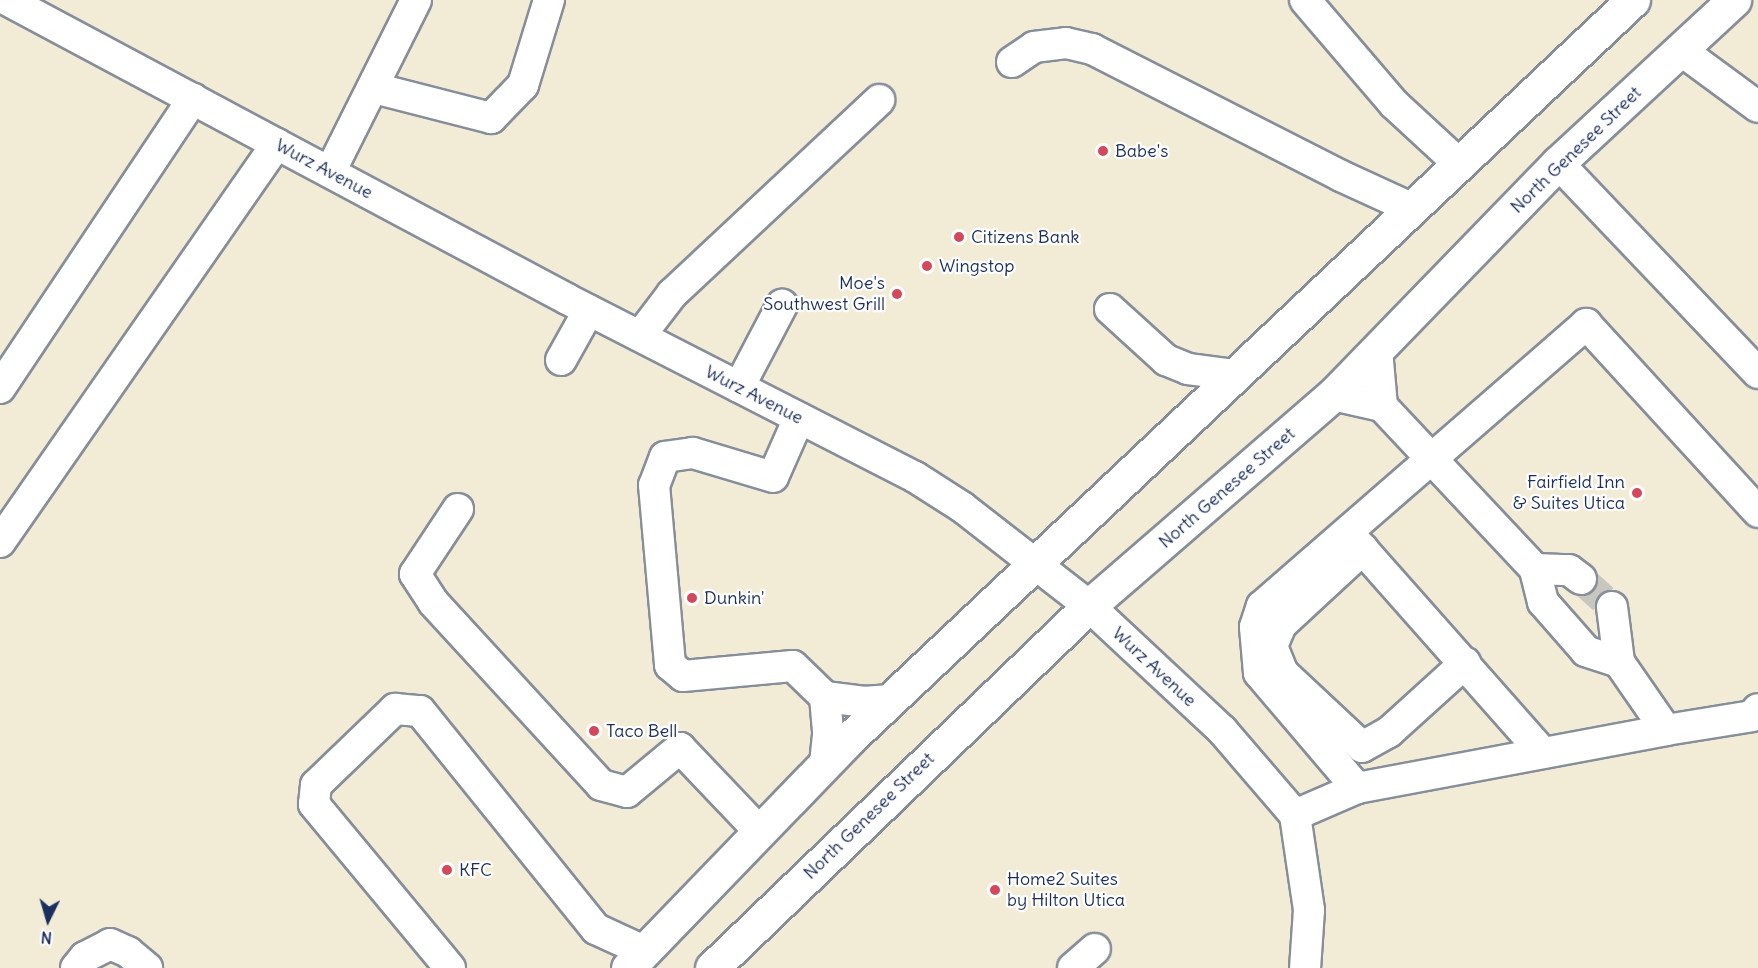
<!DOCTYPE html>
<style>
body{margin:0}
#map{position:relative;width:1758px;height:968px;overflow:hidden;background:#f2ecd7;font-family:Delius,sans-serif}
div>[style]{position:absolute}
.minor-tunnel>*{height:30px;margin-top:-15px;transform-origin:0;background:repeating-linear-gradient(90deg,#c7c6bf 0 30px,transparent 0 45px)}
.roads{filter:drop-shadow(2px 0 #868e9a) drop-shadow(-2px 0 #868e9a) drop-shadow(0 2px #868e9a) drop-shadow(0 -2px #868e9a)}
.minor>*{height:30px;margin:-15px;padding:0 15px;transform-origin:15px;border-radius:15px;background:#fff}
.major>*{height:33px;margin:-16.5px;padding:0 16.5px;transform-origin:16.5px;border-radius:16.5px;background:#fff}
.dots>*{width:16px;height:16px;translate:-50% -50%;box-sizing:border-box;border:3px solid #fff;border-radius:50%}
span{translate:-50% -50%;white-space:nowrap;text-align:center;line-height:1.15;-webkit-text-stroke:4.5px #fff;paint-order:stroke}
.street-label{font-size:18px;color:#1b2f5e}
.poi-label{font-size:18px;color:#1b2f5e}
.left{translate:0 -50%;text-align:left}
.right{translate:-100% -50%;text-align:right}
.north{position:absolute;left:18px;top:890px;width:60px;height:60px;-webkit-text-stroke:4px #fff;paint-order:stroke;rotate:185deg;font-size:16px;font-weight:700;line-height:24px;text-align:center;color:#1b2f5e}
.north::after{content:'';display:block;margin:auto;width:21px;height:27px;background:#1b2f5e;clip-path:polygon(50% 0,100% 100%,50% 72%,0 100%)}
</style>
<div id="map">
<div class="minor-tunnel">
<div style="left:1581px;top:579px;width:42px;rotate:42.1deg"></div>
</div>
<div class="roads">
<div class="minor">
<div style="left:7px;top:0;width:635px;rotate:28.1deg"></div>
<div style="left:567px;top:299px;width:391px;rotate:27.1deg"></div>
<div style="left:915px;top:477px;width:56px;rotate:32.6deg"></div>
<div style="left:962px;top:507px;width:161px;rotate:37.9deg"></div>
<div style="left:1089px;top:606px;width:182px;rotate:43deg"></div>
<div style="left:1222px;top:730px;width:112px;rotate:49.3deg"></div>
<div style="left:1295px;top:815px;width:96px;rotate:81.6deg"></div>
<div style="left:1309px;top:910px;width:58px;rotate:93.9deg"></div>
<div style="left:1305px;top:0;width:137px;rotate:49.4deg"></div>
<div style="left:1394px;top:104px;width:88px;rotate:42.7deg"></div>
<div style="left:1682px;top:51px;width:94px;rotate:36.4deg"></div>
<div style="left:1012px;top:62px;width:27px;rotate:-34deg"></div>
<div style="left:1034px;top:47px;width:32px;rotate:-7deg"></div>
<div style="left:1066px;top:43px;width:27px;rotate:13deg"></div>
<div style="left:1092px;top:49px;width:280px;rotate:27deg"></div>
<div style="left:1341px;top:176px;width:79px;rotate:24.6deg"></div>
<div style="left:374px;top:88px;width:121px;rotate:14.4deg"></div>
<div style="left:491px;top:118px;width:46px;rotate:-45.9deg"></div>
<div style="left:523px;top:85px;width:89px;rotate:-73deg"></div>
<div style="left:1558px;top:163px;width:290px;rotate:46.4deg"></div>
<div style="left:330px;top:172px;width:192px;rotate:-63.4deg"></div>
<div style="left:1110px;top:309px;width:76px;rotate:42.3deg"></div>
<div style="left:1166px;top:360px;width:24px;rotate:22deg"></div>
<div style="left:1188px;top:369px;width:46px;rotate:7.4deg"></div>
<div style="left:640px;top:336px;width:53px;rotate:-52.7deg"></div>
<div style="left:672px;top:294px;width:284px;rotate:-43.1deg"></div>
<div style="left:1377px;top:350px;width:56px;rotate:84.9deg"></div>
<div style="left:561px;top:360px;width:57px;rotate:-60.8deg"></div>
<div style="left:739px;top:387px;width:93px;rotate:-62.3deg"></div>
<div style="left:0;top:388px;width:348px;rotate:-56.3deg"></div>
<div style="left:799px;top:418px;width:64px;rotate:113.8deg"></div>
<div style="left:773px;top:477px;width:84px;rotate:-163.3deg"></div>
<div style="left:693px;top:453px;width:28px;rotate:172deg"></div>
<div style="left:665px;top:457px;width:30px;rotate:111deg"></div>
<div style="left:654px;top:485px;width:181px;rotate:84.9deg"></div>
<div style="left:670px;top:665px;width:17px;rotate:40deg"></div>
<div style="left:683px;top:676px;width:110px;rotate:-5.2deg"></div>
<div style="left:793px;top:666px;width:45px;rotate:44.1deg"></div>
<div style="left:825px;top:697px;width:38px;rotate:7deg"></div>
<div style="left:863px;top:702px;width:28px;rotate:-4deg"></div>
<div style="left:458px;top:509px;width:78px;rotate:123.5deg"></div>
<div style="left:415px;top:574px;width:33px;rotate:57deg"></div>
<div style="left:433px;top:602px;width:248px;rotate:47.4deg"></div>
<div style="left:601px;top:785px;width:27px;rotate:15deg"></div>
<div style="left:627px;top:792px;width:69px;rotate:-39.7deg"></div>
<div style="left:680px;top:748px;width:116px;rotate:46.4deg"></div>
<div style="left:1350px;top:535px;width:291px;rotate:48.5deg"></div>
<div style="left:0;top:542px;width:485px;rotate:-55.2deg"></div>
<div style="left:1363px;top:549px;width:112px;rotate:137.2deg"></div>
<div style="left:1281px;top:625px;width:23px;rotate:113deg"></div>
<div style="left:1272px;top:646px;width:29px;rotate:68deg"></div>
<div style="left:1283px;top:673px;width:108px;rotate:43.1deg"></div>
<div style="left:1362px;top:747px;width:31px;rotate:-29deg"></div>
<div style="left:1389px;top:732px;width:103px;rotate:-42.2deg"></div>
<div style="left:1535px;top:569px;width:34px;rotate:2deg"></div>
<div style="left:1569px;top:570px;width:15px;rotate:37deg"></div>
<div style="left:1612px;top:607px;width:55px;rotate:82.7deg"></div>
<div style="left:825px;top:697px;width:38px;rotate:85deg"></div>
<div style="left:828px;top:735px;width:30px;rotate:96deg"></div>
<div style="left:1666px;top:730px;width:87px;rotate:-9.2deg"></div>
<div style="left:1752px;top:716px;width:9px;rotate:-49deg"></div>
<div style="left:1357px;top:788px;width:151px;rotate:-130.4deg"></div>
<div style="left:1259px;top:673px;width:46px;rotate:-95deg"></div>
<div style="left:1255px;top:627px;width:22px;rotate:-72deg"></div>
<div style="left:1262px;top:606px;width:430px;rotate:-41deg"></div>
<div style="left:1586px;top:324px;width:255px;rotate:47.5deg"></div>
<div style="left:1295px;top:815px;width:68px;rotate:-23.5deg"></div>
<div style="left:1357px;top:788px;width:314px;rotate:-10.6deg"></div>
<div style="left:1666px;top:730px;width:83px;rotate:-124.7deg"></div>
<div style="left:1619px;top:662px;width:35px;rotate:-162deg"></div>
<div style="left:1586px;top:651px;width:65px;rotate:-131.3deg"></div>
<div style="left:1543px;top:602px;width:34px;rotate:-104deg"></div>
<div style="left:1535px;top:569px;width:224px;rotate:-133.2deg"></div>
<div style="left:1382px;top:406px;width:50px;rotate:-167.3deg"></div>
<div style="left:76px;top:968px;width:14px;rotate:-51deg"></div>
<div style="left:85px;top:957px;width:28px;rotate:-27deg"></div>
<div style="left:110px;top:944px;width:20px;rotate:24deg"></div>
<div style="left:128px;top:952px;width:25px;rotate:40deg"></div>
<div style="left:450px;top:968px;width:213px;rotate:-129.7deg"></div>
<div style="left:314px;top:804px;width:19px;rotate:-84deg"></div>
<div style="left:316px;top:785px;width:110px;rotate:-43.9deg"></div>
<div style="left:395px;top:709px;width:25px;rotate:5deg"></div>
<div style="left:420px;top:711px;width:280px;rotate:51.1deg"></div>
<div style="left:596px;top:929px;width:53px;rotate:24.6deg"></div>
<div style="left:1073px;top:968px;width:29px;rotate:-41deg"></div>
</div>
<div class="major">
<div style="left:628px;top:968px;width:320px;rotate:-46deg"></div>
<div style="left:850px;top:738px;width:1076px;rotate:-43.31deg"></div>
<div style="left:712px;top:968px;width:523px;rotate:-43.84deg"></div>
<div style="left:1089px;top:606px;width:323px;rotate:-40.9deg"></div>
<div style="left:1333px;top:395px;width:323px;rotate:-45.9deg"></div>
<div style="left:1558px;top:163px;width:240px;rotate:-42.8deg"></div>
</div>
</div>
<div class="dots">
<div style="left:1103px;top:151px;background:#d1495b"></div>
<div style="left:959px;top:237px;background:#d1495b"></div>
<div style="left:927px;top:266px;background:#d1495b"></div>
<div style="left:897px;top:294px;background:#d1495b"></div>
<div style="left:1637px;top:493px;background:#d1495b"></div>
<div style="left:692px;top:598px;background:#d1495b"></div>
<div style="left:594px;top:731px;background:#d1495b"></div>
<div style="left:447px;top:870px;background:#d1495b"></div>
<div style="left:995px;top:890px;background:#d1495b"></div>
</div>
<div class="street-label">
<span style="left:1576px;top:150px;rotate:-44deg">North Genesee Street</span>
<span style="left:324px;top:169px;rotate:28deg">Wurz Avenue</span>
<span style="left:754px;top:395px;rotate:27deg">Wurz Avenue</span>
<span style="left:1227px;top:488px;rotate:-41deg">North Genesee Street</span>
<span style="left:1154px;top:667px;rotate:43deg">Wurz Avenue</span>
<span style="left:869px;top:816px;rotate:-44deg">North Genesee Street</span>
</div>
<div class="poi-label">
<span class="left" style="left:1115px;top:151px">Babe's</span>
<span class="left" style="left:971px;top:237px">Citizens Bank</span>
<span class="left" style="left:939px;top:266px">Wingstop</span>
<span class="right" style="left:885px;top:294px">Moe's<br>Southwest Grill</span>
<span class="right" style="left:1625px;top:493px">Fairfield Inn<br>&amp; Suites Utica</span>
<span class="left" style="left:704px;top:598px">Dunkin'</span>
<span class="left" style="left:606px;top:731px">Taco Bell</span>
<span class="left" style="left:459px;top:870px">KFC</span>
<span class="left" style="left:1007px;top:890px">Home2 Suites<br>by Hilton Utica</span>
</div>
<div class="north">N</div>
</div>
